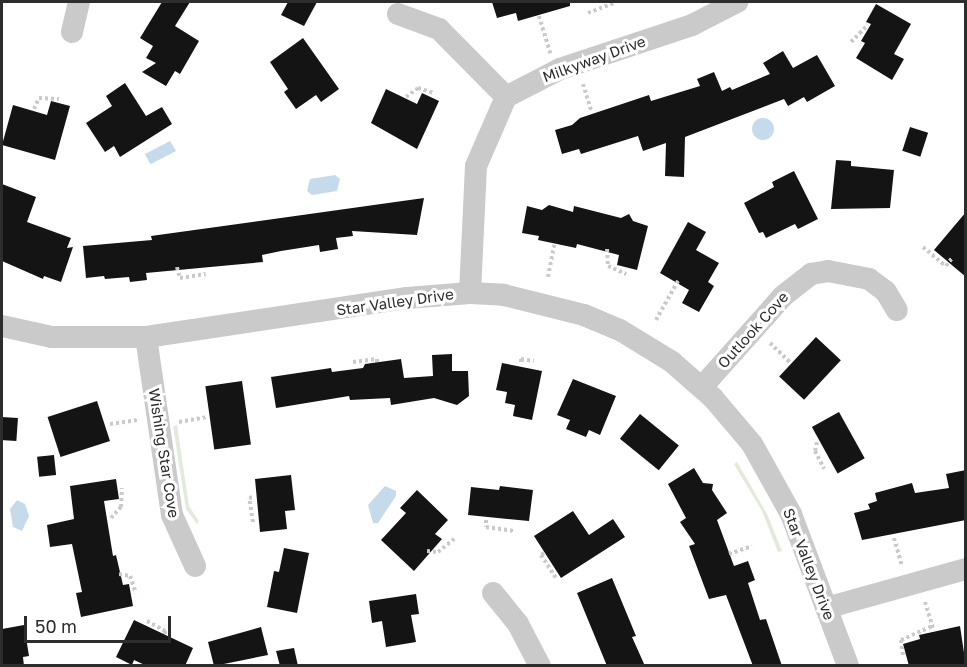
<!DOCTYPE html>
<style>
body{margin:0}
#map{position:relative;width:967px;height:667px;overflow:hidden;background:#fff;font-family:"Golos Text",sans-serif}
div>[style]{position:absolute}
.green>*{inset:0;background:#e2ebd9}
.water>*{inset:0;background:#c5dbeb}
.round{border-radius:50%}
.building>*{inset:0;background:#141414;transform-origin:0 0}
.path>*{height:4px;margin-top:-2px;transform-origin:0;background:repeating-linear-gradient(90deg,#cacaca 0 3px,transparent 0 6px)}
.minor>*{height:22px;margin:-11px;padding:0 11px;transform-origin:11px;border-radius:11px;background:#cacaca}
span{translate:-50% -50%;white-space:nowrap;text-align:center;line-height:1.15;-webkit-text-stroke:6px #fff;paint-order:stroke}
.street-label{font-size:15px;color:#2d2d2d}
.frame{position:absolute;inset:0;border:3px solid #2d2d2d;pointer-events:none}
.scale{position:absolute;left:24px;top:616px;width:147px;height:27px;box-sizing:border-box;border:3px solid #2d2d2d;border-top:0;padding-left:8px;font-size:18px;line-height:21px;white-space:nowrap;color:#2d2d2d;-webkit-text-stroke:4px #fff;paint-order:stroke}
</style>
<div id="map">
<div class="green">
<div style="clip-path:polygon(177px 425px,189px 506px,199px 521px,197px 524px,186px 509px,173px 426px)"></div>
<div style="clip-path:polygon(737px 462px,767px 514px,782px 551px,778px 552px,762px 511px,734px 464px)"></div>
</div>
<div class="water">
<div class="round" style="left:752px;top:118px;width:22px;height:22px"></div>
<div style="clip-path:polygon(170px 141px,176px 151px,151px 164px,149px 162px,145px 154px)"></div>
<div style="clip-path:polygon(335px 175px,340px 179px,337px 191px,312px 195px,307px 191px,310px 179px)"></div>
<div style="clip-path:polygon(385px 486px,396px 491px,396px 496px,378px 523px,373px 523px,368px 505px)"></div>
<div style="clip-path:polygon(17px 500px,25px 504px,29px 516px,22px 531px,13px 527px,10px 509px)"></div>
</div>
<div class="building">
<div style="clip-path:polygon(162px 2px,190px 2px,175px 26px,199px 41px,180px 74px,175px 71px,166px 86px,142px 72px,156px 63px,146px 58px,153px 46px,140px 38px)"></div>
<div style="clip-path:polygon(288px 2px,317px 2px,304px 26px,281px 15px)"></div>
<div style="clip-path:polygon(492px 2px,570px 2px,570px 6px,518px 21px,516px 13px,497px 18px)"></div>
<div style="clip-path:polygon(876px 4px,911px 24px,894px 54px,904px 59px,892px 80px,856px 58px,865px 43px,861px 41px,871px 24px,866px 22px)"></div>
<div style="clip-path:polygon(303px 38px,339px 89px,321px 102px,316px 95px,296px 109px,284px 92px,288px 89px,270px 62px)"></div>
<div style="clip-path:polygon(783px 51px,793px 68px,817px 55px,835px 86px,807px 102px,804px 97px,788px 106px,784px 99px,685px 137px,684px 177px,665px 176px,666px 143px,643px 151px,638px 136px,581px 154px,579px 149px,562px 154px,555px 130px,572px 125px,580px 118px,649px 95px,651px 101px,700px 86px,697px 79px,714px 72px,722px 91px,730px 87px,732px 90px,770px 74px,763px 63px)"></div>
<div style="clip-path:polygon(125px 83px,146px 116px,162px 107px,172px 124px,120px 157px,114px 146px,105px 152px,86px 123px,112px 106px,106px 96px)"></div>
<div style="clip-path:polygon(386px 89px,417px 104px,422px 93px,439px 101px,417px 149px,371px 123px)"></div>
<div style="clip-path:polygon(51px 101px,70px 106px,55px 160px,2px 145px,13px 105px,47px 115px)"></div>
<div style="left:910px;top:127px;width:19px;height:25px;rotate:18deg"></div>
<div style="clip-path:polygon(836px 160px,851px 161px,851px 166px,894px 170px,890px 208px,831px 209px)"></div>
<div style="clip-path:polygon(794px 171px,818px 219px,798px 229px,795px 224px,766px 238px,763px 232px,759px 233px,744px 203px,774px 187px,772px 182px)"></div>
<div style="clip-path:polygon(2px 184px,36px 197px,27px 222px,71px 238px,67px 248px,73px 247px,61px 282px,44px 276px,43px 279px,2px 261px)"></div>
<div style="clip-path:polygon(424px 198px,417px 235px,352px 231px,353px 236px,336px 238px,338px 249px,320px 252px,319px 245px,281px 251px,262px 255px,263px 262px,146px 273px,147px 280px,130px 282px,129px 277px,105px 279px,104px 276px,86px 278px,83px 246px,152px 240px,151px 236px)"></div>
<div style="clip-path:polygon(549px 205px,573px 212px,574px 206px,621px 218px,629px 214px,633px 221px,648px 226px,637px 270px,617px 265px,619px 255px,577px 244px,576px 248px,538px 240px,539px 236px,522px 233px,527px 206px,542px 210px)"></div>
<div style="clip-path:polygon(966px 212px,966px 277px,934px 250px)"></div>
<div style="clip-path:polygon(688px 222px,706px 232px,696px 250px,719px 263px,708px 282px,714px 286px,699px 312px,682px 303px,689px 290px,660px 273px)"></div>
<div style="left:816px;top:337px;width:34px;height:54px;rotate:43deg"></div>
<div style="clip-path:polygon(452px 354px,452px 371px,468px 371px,469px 396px,457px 405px,434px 398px,391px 405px,390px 398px,350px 400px,349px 396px,276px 408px,271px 377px,331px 368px,332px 372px,363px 368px,365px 364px,401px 359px,404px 378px,433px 376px,432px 355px)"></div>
<div style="clip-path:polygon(502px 363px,542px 371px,532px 420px,513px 416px,515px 405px,505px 403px,507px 392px,496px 390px)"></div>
<div style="clip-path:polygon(573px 379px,616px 396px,600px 435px,589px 430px,586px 437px,566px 429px,570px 420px,557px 415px)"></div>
<div style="left:242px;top:381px;width:64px;height:37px;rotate:82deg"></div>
<div style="left:97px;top:401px;width:42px;height:52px;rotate:72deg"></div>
<div style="left:839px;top:412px;width:53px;height:31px;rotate:61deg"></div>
<div style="left:640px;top:414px;width:50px;height:32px;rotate:39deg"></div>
<div style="left:2px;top:417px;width:16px;height:23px;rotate:4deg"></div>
<div style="left:54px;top:455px;width:20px;height:17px;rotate:84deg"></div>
<div style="clip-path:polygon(694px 468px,703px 483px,713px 484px,712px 490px,727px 513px,717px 520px,734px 566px,748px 561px,755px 580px,748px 583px,760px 620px,766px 619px,782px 666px,753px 666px,726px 595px,709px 599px,689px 546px,695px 544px,680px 522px,686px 518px,668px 484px)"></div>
<div style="clip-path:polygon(966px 470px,966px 520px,862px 540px,854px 513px,870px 509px,868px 504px,877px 501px,875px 493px,912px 483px,915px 493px,949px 488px,946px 474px)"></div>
<div style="clip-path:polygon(291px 475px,295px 510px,285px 511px,287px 529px,260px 532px,255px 479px)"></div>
<div style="clip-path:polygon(116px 479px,119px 499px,104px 501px,113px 556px,116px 555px,123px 585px,129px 584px,133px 606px,81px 617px,76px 593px,82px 592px,72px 544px,50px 547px,47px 525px,74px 519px,70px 486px)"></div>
<div style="clip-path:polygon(500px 486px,533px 490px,529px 521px,468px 515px,471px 487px,499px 490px)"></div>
<div style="clip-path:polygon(417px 490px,448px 520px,435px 534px,442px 539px,414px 571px,381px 540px,406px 513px,400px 508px)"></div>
<div style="clip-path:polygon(573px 511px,589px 535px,613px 519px,625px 537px,561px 578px,534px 536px)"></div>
<div style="clip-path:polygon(284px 548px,309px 553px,297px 613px,267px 607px,274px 571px,279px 572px)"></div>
<div style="clip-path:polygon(612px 578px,636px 636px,632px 637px,645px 666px,607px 666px,577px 593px)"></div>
<div style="clip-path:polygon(416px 594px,419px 614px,411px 615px,416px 642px,386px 647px,382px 621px,372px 623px,369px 601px)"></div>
<div style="clip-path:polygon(134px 620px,193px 648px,185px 666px,147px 666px,134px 660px,132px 665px,116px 657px)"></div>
<div style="clip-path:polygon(24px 625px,29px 656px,23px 657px,24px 666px,2px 666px,2px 629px)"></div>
<div style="clip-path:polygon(960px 626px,966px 666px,909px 666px,903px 644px,920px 639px,919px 635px)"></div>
<div style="clip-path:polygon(261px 627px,268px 655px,214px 666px,208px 642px)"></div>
<div style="clip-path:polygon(294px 648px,298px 666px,280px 666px,276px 651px)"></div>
</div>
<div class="path">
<div style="left:588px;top:13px;width:28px;rotate:-21deg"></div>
<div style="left:539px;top:16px;width:39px;rotate:73deg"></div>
<div style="left:851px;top:42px;width:24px;rotate:-45deg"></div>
<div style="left:583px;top:84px;width:28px;rotate:73deg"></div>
<div style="left:406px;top:97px;width:15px;rotate:-37deg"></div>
<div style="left:418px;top:88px;width:16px;rotate:18deg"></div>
<div style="left:34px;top:109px;width:12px;rotate:-66deg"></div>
<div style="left:39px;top:98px;width:20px;rotate:3deg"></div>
<div style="left:923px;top:247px;width:30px;rotate:40deg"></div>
<div style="left:946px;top:266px;width:10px;rotate:-53deg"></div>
<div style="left:607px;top:249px;width:17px;rotate:87deg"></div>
<div style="left:608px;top:266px;width:20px;rotate:24deg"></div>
<div style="left:177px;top:267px;width:11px;rotate:75deg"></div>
<div style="left:180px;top:278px;width:26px;rotate:-9deg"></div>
<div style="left:548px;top:277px;width:33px;rotate:-79deg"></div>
<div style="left:656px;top:320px;width:45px;rotate:-60.6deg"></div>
<div style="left:770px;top:343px;width:28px;rotate:44deg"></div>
<div style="left:353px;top:362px;width:24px;rotate:-7deg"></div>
<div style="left:377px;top:359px;width:6px;rotate:90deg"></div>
<div style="left:521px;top:362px;width:3px;rotate:-90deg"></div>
<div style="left:521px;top:359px;width:13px;rotate:9deg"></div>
<div style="left:179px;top:422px;width:27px;rotate:-10deg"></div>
<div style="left:110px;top:424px;width:28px;rotate:-8deg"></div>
<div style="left:817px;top:442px;width:9px;rotate:103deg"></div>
<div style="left:815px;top:451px;width:20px;rotate:63deg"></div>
<div style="left:111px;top:518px;width:15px;rotate:-48deg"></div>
<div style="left:121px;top:507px;width:19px;rotate:-87deg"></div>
<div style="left:486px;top:520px;width:7px;rotate:90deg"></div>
<div style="left:486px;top:527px;width:28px;rotate:8deg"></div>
<div style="left:253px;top:522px;width:24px;rotate:-99deg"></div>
<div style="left:249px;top:498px;width:5px;rotate:-11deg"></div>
<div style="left:894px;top:538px;width:29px;rotate:74deg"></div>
<div style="left:427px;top:551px;width:11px;rotate:5deg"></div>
<div style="left:438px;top:552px;width:21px;rotate:-39deg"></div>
<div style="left:544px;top:553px;width:4px;rotate:146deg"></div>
<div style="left:541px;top:555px;width:27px;rotate:57deg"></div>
<div style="left:729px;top:554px;width:24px;rotate:-19deg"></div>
<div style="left:119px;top:574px;width:11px;rotate:10deg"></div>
<div style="left:130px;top:576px;width:18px;rotate:71deg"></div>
<div style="left:925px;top:602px;width:30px;rotate:73deg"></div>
<div style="left:147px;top:621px;width:21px;rotate:29deg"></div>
<div style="left:165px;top:631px;width:6px;rotate:90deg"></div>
<div style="left:903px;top:655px;width:15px;rotate:-98deg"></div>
<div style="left:901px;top:640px;width:34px;rotate:-24deg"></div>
</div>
<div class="minor">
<div style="left:398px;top:14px;width:44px;rotate:20.1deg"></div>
<div style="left:439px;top:29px;width:95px;rotate:45.4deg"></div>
<div style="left:72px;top:32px;width:31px;rotate:-77deg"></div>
<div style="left:470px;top:293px;width:127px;rotate:-87.3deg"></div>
<div style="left:476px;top:166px;width:75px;rotate:-66.5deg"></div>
<div style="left:506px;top:97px;width:61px;rotate:-27.4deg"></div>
<div style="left:560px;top:69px;width:139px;rotate:-18.4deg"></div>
<div style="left:692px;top:25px;width:51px;rotate:-27.1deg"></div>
<div style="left:2px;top:326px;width:51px;rotate:12.4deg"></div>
<div style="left:52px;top:337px;width:94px"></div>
<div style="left:146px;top:337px;width:264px;rotate:-8.5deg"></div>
<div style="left:407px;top:298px;width:63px;rotate:-4.5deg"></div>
<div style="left:470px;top:293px;width:34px;rotate:3deg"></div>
<div style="left:504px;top:295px;width:82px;rotate:14deg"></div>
<div style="left:584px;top:315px;width:39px;rotate:23deg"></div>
<div style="left:620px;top:330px;width:61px;rotate:31.6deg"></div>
<div style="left:672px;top:362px;width:55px;rotate:41.3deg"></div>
<div style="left:713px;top:398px;width:60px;rotate:49.7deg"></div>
<div style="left:752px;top:444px;width:80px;rotate:60.9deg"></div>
<div style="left:791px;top:514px;width:162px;rotate:69.4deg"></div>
<div style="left:146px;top:337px;width:180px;rotate:81.7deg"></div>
<div style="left:172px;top:515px;width:56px;rotate:65.7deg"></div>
<div style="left:702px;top:387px;width:122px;rotate:-48.3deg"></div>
<div style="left:783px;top:296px;width:36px;rotate:-38deg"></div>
<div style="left:811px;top:274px;width:17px;rotate:-10deg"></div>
<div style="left:828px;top:271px;width:42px;rotate:11deg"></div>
<div style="left:869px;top:279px;width:21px;rotate:37deg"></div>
<div style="left:886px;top:292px;width:21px;rotate:59deg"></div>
<div style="left:493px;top:593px;width:40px;rotate:51deg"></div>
<div style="left:518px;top:624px;width:47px;rotate:62.4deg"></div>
<div style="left:826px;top:608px;width:145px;rotate:-15.6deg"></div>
</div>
<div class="street-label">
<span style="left:594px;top:59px;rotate:-20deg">Milkyway Drive</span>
<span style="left:395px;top:302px;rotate:-8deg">Star Valley Drive</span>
<span style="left:753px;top:330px;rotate:-48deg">Outlook Cove</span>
<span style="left:164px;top:453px;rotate:81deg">Wishing Star Cove</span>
<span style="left:809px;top:564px;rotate:69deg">Star Valley Drive</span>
</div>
<div class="frame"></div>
<div class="scale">50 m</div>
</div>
